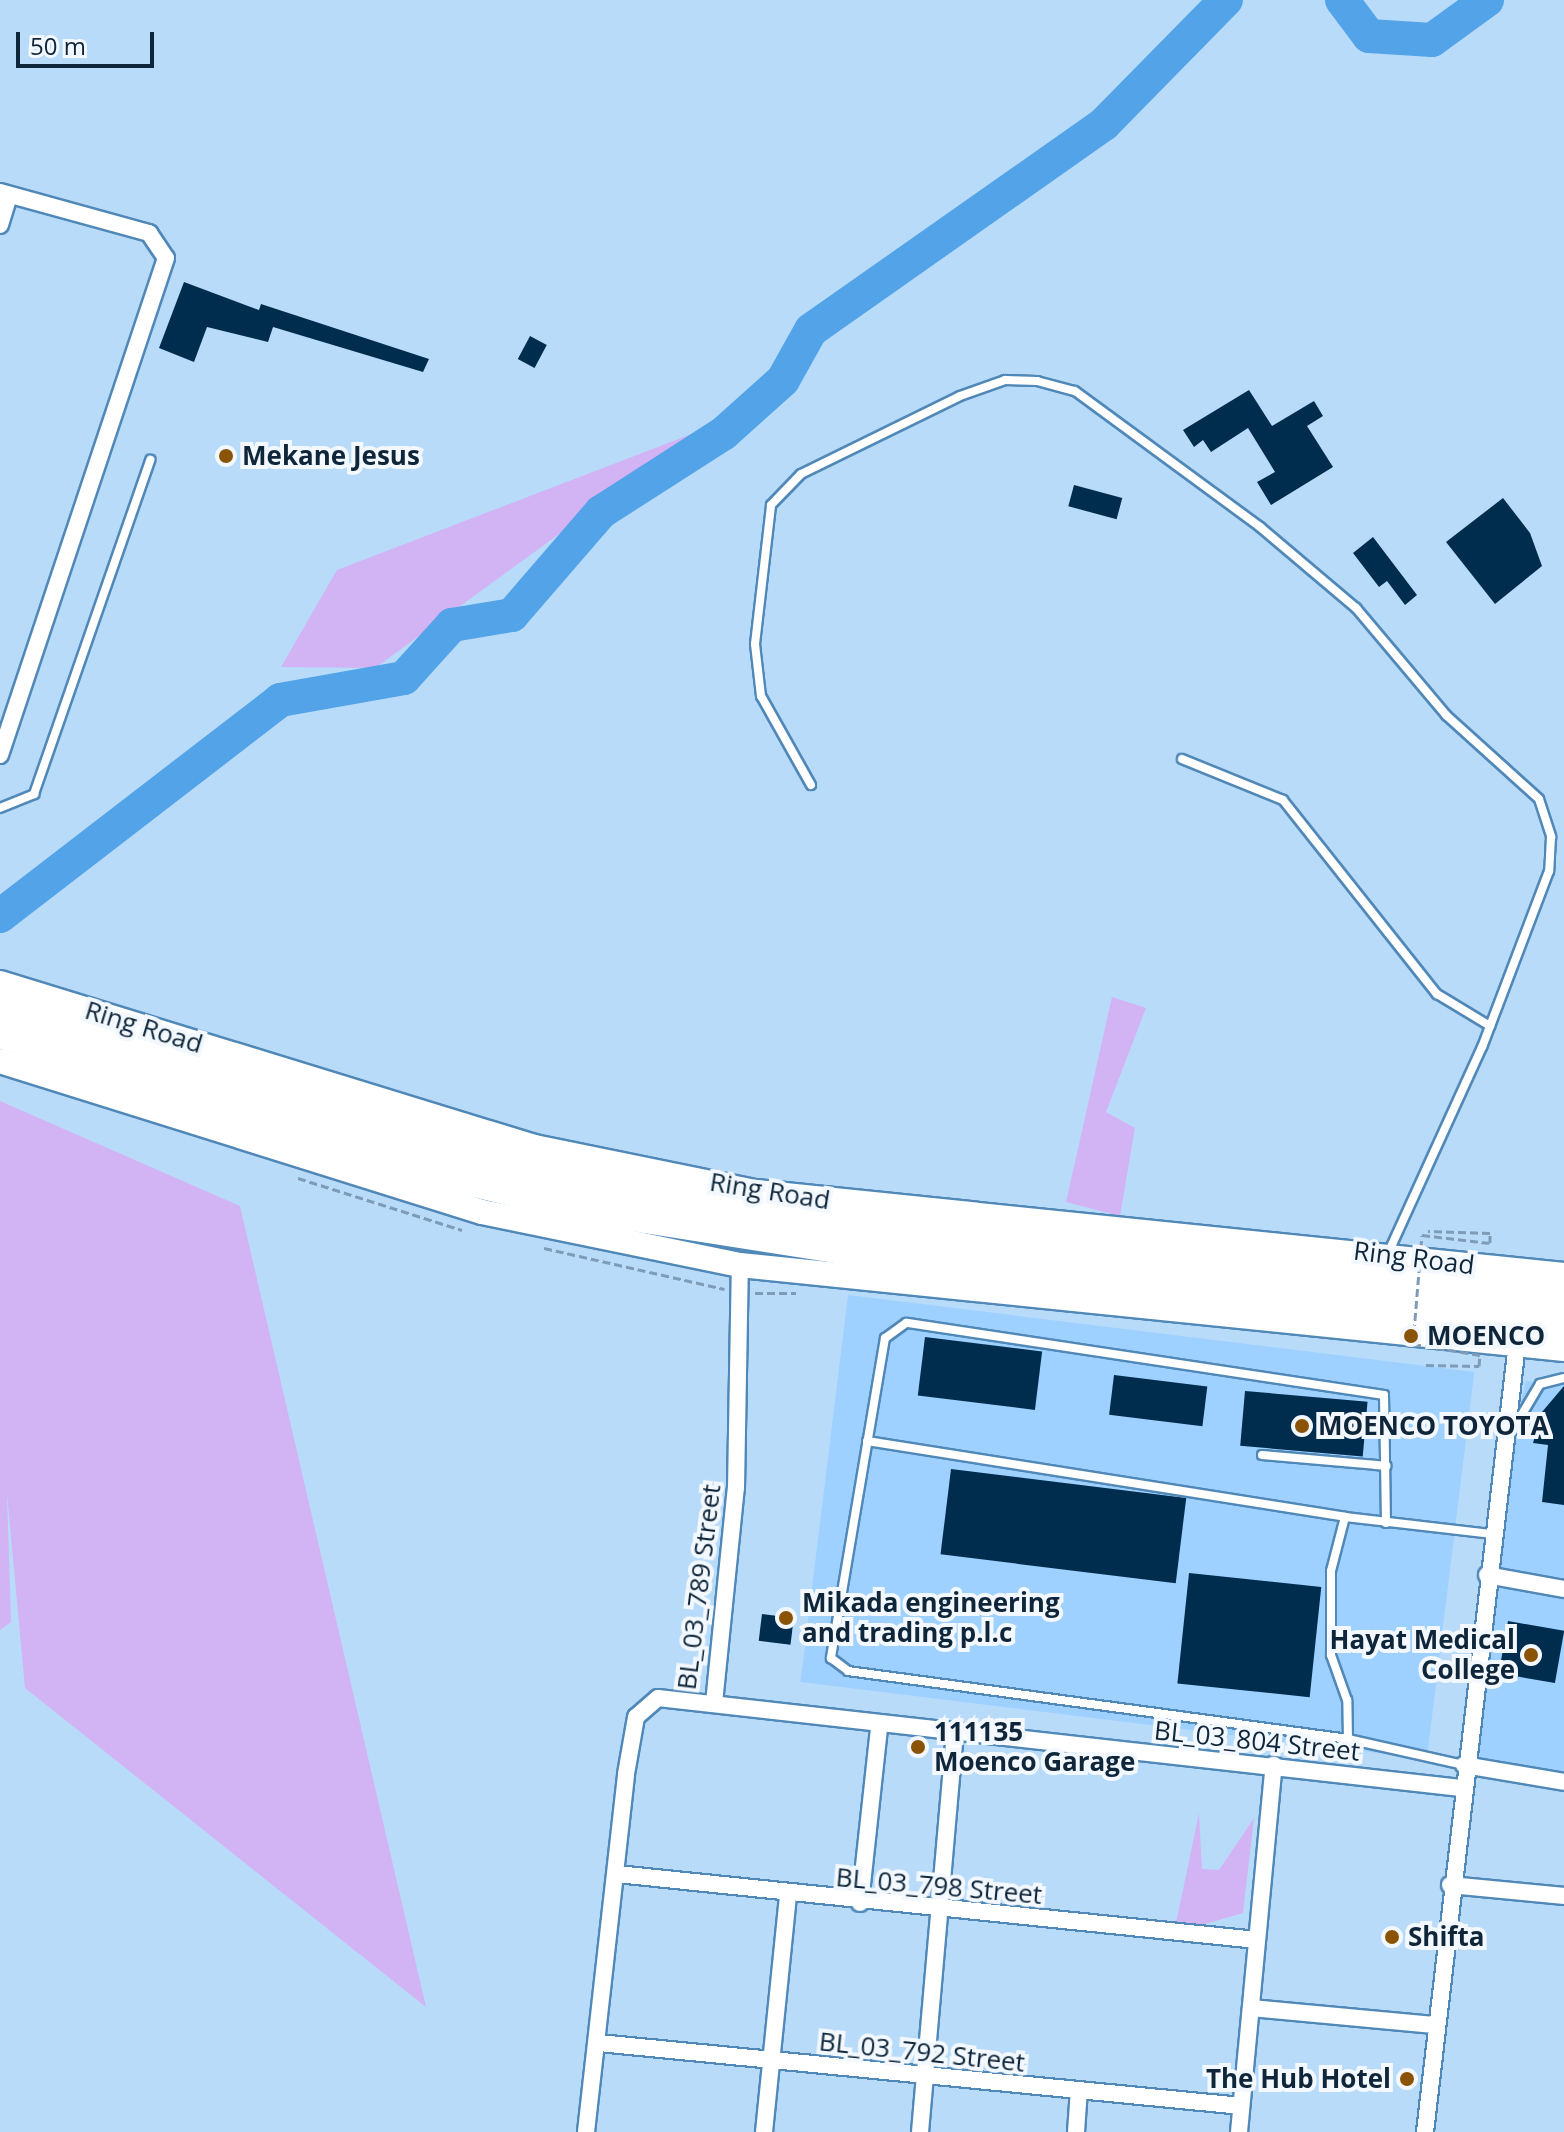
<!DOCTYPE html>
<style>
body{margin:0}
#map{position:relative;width:1564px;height:2132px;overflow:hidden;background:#b9dbfa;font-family:"Open Sans",sans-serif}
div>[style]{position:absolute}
.built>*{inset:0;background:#9ed1ff;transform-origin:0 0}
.green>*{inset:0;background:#d2b3f4}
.river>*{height:34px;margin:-17px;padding:0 17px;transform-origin:17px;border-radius:17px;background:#52a3e7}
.building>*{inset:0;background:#002d4e;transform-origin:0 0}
.path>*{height:3px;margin-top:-1.5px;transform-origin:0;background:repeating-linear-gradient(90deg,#7e9cb8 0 8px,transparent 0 12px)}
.roads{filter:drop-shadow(2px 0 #5088b8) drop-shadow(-2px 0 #5088b8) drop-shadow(0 2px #5088b8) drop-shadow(0 -2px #5088b8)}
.lane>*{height:8px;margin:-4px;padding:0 4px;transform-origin:4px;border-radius:4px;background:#fff}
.street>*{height:16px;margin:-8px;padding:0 8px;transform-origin:8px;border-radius:8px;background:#fff}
.secondary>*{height:24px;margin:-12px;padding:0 12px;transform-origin:12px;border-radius:12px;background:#fff}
.highway>*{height:30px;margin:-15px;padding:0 15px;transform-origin:15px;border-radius:15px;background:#fff}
.path-bridge>*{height:3px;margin-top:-1.5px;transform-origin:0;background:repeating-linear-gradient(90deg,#7e9cb8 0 8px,transparent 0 12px)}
.dots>*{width:22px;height:22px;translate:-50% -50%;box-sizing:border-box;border:4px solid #f2f8fe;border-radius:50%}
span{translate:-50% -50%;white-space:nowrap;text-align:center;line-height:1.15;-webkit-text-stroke:8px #f2f8fe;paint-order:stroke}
.poi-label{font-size:26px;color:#0f263a;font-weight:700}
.left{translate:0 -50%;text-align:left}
.right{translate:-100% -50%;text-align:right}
.street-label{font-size:26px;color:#0f263a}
.scale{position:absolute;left:16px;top:32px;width:138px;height:36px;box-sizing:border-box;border:4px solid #0f263a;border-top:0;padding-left:10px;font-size:24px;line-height:28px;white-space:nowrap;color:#0f263a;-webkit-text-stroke:6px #f2f8fe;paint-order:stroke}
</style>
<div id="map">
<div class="built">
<div style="left:848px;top:1295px;width:631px;height:390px;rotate:7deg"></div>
<div style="clip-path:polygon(1526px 1381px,1564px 1383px,1564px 1779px,1477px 1759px,1509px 1450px)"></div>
</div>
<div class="green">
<div style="clip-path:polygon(702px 430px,375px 668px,281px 667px,337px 570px)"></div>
<div style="clip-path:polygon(1112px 997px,1146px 1008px,1106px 1112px,1135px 1128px,1120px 1216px,1066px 1202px)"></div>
<div style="clip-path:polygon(0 1101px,240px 1206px,426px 2007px,25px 1688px,7px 1494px,11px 1622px,0 1630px)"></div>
<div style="clip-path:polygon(1199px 1813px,1202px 1869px,1219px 1870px,1254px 1818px,1243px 1913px,1174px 1933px)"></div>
</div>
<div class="river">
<div style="left:1342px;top:0;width:45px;rotate:53.1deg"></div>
<div style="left:1369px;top:36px;width:63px;rotate:3.6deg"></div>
<div style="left:1432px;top:40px;width:68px;rotate:-36deg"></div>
<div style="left:0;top:916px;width:354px;rotate:-37.6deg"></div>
<div style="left:280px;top:700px;width:126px;rotate:-10.1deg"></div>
<div style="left:404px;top:678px;width:72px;rotate:-47.8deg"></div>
<div style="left:452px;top:625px;width:61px;rotate:-9.5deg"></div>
<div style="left:512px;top:615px;width:136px;rotate:-49.2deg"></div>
<div style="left:601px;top:512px;width:146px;rotate:-32.7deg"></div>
<div style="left:724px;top:433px;width:79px;rotate:-41.9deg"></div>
<div style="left:783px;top:380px;width:57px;rotate:-60.8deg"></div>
<div style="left:811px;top:330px;width:358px;rotate:-35.1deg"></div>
<div style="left:1104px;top:124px;width:174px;rotate:-45.5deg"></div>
</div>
<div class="building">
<div style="clip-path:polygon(184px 282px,259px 310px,261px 304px,429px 359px,423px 372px,273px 327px,268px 342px,207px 327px,194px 362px,159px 348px)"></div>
<div style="left:530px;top:336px;width:19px;height:26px;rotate:28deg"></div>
<div style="clip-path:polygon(1249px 390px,1272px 426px,1314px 401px,1323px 416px,1307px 426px,1333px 467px,1271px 505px,1257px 482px,1275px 472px,1248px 428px,1211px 452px,1203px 440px,1194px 447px,1183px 430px)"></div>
<div style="left:1074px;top:485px;width:50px;height:22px;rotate:15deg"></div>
<div style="clip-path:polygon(1503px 498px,1530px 533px,1542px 566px,1495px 604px,1446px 542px)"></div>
<div style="clip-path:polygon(1373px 537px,1417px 595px,1405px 605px,1387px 581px,1379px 587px,1353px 553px)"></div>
<div style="left:925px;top:1337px;width:118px;height:59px;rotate:7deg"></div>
<div style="left:1114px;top:1375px;width:94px;height:40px;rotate:7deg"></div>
<div style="clip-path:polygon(1564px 1386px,1564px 1505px,1542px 1502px,1548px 1445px,1533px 1443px,1542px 1412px)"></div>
<div style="left:1245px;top:1391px;width:123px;height:55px;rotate:5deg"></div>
<div style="left:951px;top:1469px;width:237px;height:86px;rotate:7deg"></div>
<div style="left:1189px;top:1573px;width:133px;height:111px;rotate:6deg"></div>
<div style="left:762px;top:1614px;width:32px;height:27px;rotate:7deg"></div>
<div style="left:1508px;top:1621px;width:57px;height:53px;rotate:10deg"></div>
</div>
<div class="path">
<div style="left:298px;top:1178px;width:172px;rotate:17.6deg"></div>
<div style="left:544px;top:1248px;width:185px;rotate:12.8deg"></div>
<div style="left:755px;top:1293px;width:41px"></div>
</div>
<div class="roads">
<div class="lane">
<div style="left:1182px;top:759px;width:109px;rotate:22.1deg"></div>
<div style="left:1283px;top:800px;width:248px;rotate:51.6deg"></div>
<div style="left:1437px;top:994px;width:62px;rotate:31.1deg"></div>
<div style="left:811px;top:785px;width:102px;rotate:-119.3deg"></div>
<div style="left:761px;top:696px;width:52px;rotate:-96.6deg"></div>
<div style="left:755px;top:644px;width:140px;rotate:-83.4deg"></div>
<div style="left:771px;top:505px;width:43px;rotate:-45.9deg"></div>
<div style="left:801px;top:474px;width:177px;rotate:-26.1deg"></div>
<div style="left:960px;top:396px;width:48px;rotate:-19.6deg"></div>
<div style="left:1005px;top:380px;width:32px;rotate:2deg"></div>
<div style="left:1037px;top:381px;width:39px;rotate:15deg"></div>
<div style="left:1075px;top:391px;width:230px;rotate:36.3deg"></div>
<div style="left:1260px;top:527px;width:126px;rotate:40.2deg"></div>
<div style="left:1356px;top:608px;width:140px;rotate:49.9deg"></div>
<div style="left:1446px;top:715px;width:125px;rotate:42.1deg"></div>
<div style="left:1539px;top:799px;width:40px;rotate:72deg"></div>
<div style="left:1551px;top:837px;width:34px;rotate:93deg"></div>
<div style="left:1549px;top:871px;width:188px;rotate:110.8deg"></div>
<div style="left:1482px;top:1047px;width:226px;rotate:114.5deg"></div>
<div style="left:0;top:808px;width:37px;rotate:-22deg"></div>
<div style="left:34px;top:794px;width:354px;rotate:-70.8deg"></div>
<div style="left:1507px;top:1422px;width:11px;rotate:-5deg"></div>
<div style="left:1518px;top:1421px;width:43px;rotate:-59.3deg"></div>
<div style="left:1540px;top:1384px;width:25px;rotate:-14deg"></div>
<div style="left:867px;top:1441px;width:484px;rotate:9deg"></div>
<div style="left:1262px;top:1455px;width:125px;rotate:5deg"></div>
<div style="left:1386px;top:1523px;width:128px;rotate:-90.9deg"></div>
<div style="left:1384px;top:1395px;width:483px;rotate:-171.4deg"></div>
<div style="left:906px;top:1323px;width:26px;rotate:144deg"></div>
<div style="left:885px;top:1338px;width:325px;rotate:99.6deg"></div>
<div style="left:831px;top:1658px;width:21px;rotate:37deg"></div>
<div style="left:848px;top:1671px;width:505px;rotate:7.74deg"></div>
<div style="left:1348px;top:1739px;width:118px;rotate:12.7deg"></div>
<div style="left:1348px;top:1739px;width:39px;rotate:-91deg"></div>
<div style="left:1347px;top:1700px;width:48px;rotate:-109.6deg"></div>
<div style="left:1331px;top:1655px;width:84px;rotate:-90deg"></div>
<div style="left:1331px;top:1571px;width:56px;rotate:-75.5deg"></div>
<div style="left:1345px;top:1517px;width:147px;rotate:6.6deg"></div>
</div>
<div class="street">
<div style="left:0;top:192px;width:155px;rotate:15.4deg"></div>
<div style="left:149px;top:233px;width:30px;rotate:56deg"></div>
<div style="left:166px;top:258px;width:524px;rotate:108.47deg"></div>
<div style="left:0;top:225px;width:30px;rotate:-73deg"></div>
<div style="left:1487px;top:1575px;width:78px;rotate:10.3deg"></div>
<div style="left:714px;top:1703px;width:216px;rotate:-84.2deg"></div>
<div style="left:736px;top:1488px;width:223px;rotate:-89deg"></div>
<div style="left:1464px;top:1765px;width:101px;rotate:9.6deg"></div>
<div style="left:617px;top:1874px;width:643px;rotate:5.89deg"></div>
<div style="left:1450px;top:1885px;width:115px;rotate:5.5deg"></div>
<div style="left:860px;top:1903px;width:176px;rotate:-83.8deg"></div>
<div style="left:1251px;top:2008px;width:184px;rotate:5.3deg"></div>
<div style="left:599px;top:2043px;width:645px;rotate:5.6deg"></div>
<div style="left:586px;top:2132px;width:360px;rotate:-83.6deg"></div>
<div style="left:626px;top:1774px;width:58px;rotate:-80deg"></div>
<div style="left:636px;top:1717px;width:29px;rotate:-41deg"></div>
<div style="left:658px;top:1698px;width:808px;rotate:6.4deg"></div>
<div style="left:764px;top:2132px;width:238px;rotate:-84.2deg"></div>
<div style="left:920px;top:2132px;width:401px;rotate:-85deg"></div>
<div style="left:1076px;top:2132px;width:39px;rotate:-86deg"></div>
<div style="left:1239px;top:2132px;width:369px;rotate:-84.6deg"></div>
<div style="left:1425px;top:2132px;width:793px;rotate:-83.34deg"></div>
</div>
<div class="secondary">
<div style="left:0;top:983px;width:559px;rotate:17.07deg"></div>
<div style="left:534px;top:1147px;width:227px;rotate:11.5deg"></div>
<div style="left:756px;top:1192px;width:812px;rotate:5.87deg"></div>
<div style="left:0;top:1061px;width:505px;rotate:17.39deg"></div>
<div style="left:482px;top:1212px;width:263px;rotate:11.6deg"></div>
<div style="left:740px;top:1265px;width:828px;rotate:5.82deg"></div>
</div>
<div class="highway">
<div style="left:0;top:1007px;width:485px;rotate:17.4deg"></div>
<div style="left:463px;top:1152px;width:196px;rotate:13.3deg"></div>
<div style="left:654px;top:1197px;width:187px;rotate:8deg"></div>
<div style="left:839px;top:1223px;width:729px;rotate:5.83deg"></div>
<div style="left:0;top:1033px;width:434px;rotate:18deg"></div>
<div style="left:413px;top:1167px;width:173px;rotate:13.7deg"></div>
<div style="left:581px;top:1208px;width:304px;rotate:8.9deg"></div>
<div style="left:881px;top:1255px;width:686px;rotate:5.69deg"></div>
</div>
</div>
<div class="path-bridge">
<div style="left:1426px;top:1365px;width:53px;rotate:1.1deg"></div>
<div style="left:1479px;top:1366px;width:11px;rotate:-85deg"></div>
<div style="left:1480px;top:1355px;width:68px;rotate:-170.7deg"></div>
<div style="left:1413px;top:1344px;width:109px;rotate:-85.3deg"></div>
<div style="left:1422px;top:1235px;width:68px;rotate:6.7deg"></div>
<div style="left:1490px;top:1243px;width:10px;rotate:-90deg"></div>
<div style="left:1490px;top:1233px;width:62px;rotate:-178.2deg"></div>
</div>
<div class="dots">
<div style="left:226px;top:456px;background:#8a5305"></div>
<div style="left:1411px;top:1336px;background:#8a5305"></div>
<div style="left:1302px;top:1426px;background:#8a5305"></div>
<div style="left:786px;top:1618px;background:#8a5305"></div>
<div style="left:1531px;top:1655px;background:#8a5305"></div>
<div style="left:918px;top:1747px;background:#8a5305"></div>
<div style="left:1392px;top:1937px;background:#8a5305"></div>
<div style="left:1407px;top:2079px;background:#8a5305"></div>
</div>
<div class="poi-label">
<span class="left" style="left:242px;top:456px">Mekane Jesus</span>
<span class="left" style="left:1427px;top:1336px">MOENCO</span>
<span class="left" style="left:1318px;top:1426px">MOENCO TOYOTA</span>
<span class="left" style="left:802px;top:1618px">Mikada engineering<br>and trading p.l.c</span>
<span class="right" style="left:1515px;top:1655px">Hayat Medical<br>College</span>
<span class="left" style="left:934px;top:1747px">111135<br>Moenco Garage</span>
<span class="left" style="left:1408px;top:1937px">Shifta</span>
<span class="right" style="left:1391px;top:2079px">The Hub Hotel</span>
</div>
<div class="street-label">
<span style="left:144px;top:1027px;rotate:17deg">Ring Road</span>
<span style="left:770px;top:1191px;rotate:9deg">Ring Road</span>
<span style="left:1414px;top:1258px;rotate:7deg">Ring Road</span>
<span style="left:699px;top:1587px;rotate:-83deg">BL_03_789 Street</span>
<span style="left:1257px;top:1741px;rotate:6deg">BL_03_804 Street</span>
<span style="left:939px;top:1886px;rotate:5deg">BL_03_798 Street</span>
<span style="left:922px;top:2052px;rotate:6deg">BL_03_792 Street</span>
</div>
<div class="scale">50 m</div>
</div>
